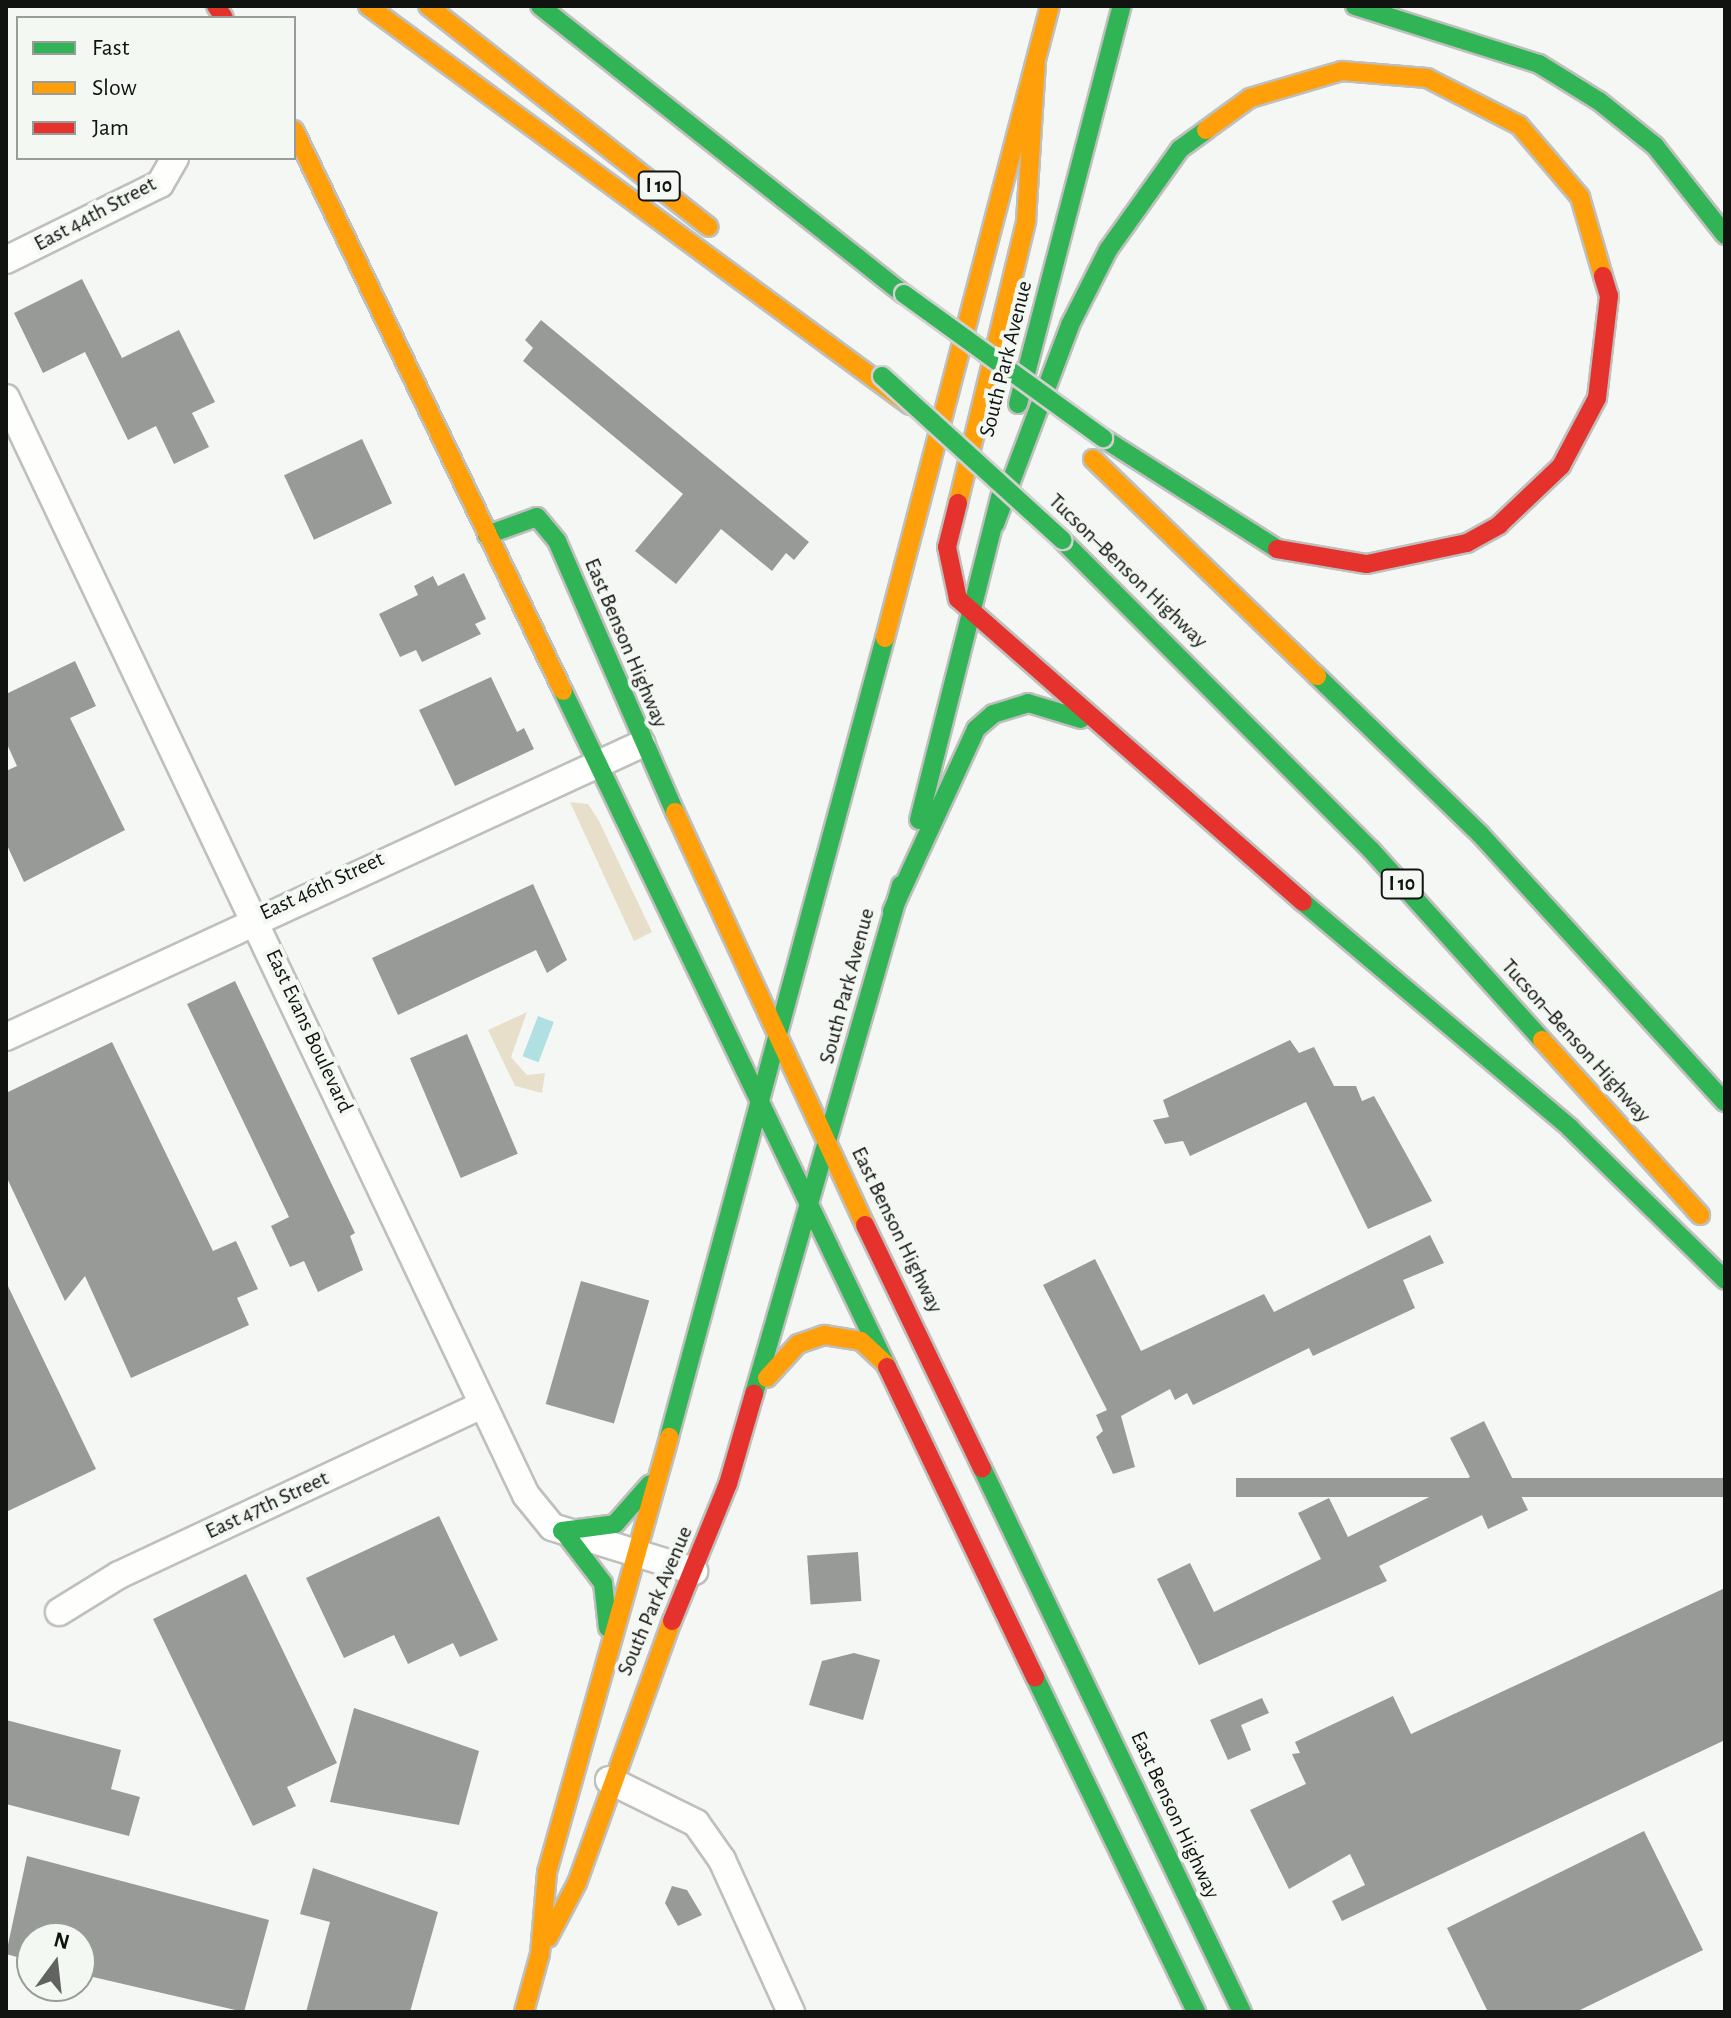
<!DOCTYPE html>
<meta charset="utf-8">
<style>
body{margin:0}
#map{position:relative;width:1731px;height:2018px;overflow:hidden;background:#f5f7f4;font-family:"Alegreya Sans",sans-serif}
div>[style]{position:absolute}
.green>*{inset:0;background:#e8dfcb}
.water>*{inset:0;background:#b1e0e2;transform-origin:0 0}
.building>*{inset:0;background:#989a98;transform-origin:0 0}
.roads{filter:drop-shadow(2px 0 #bfc0be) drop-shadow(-2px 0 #bfc0be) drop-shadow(0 2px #bfc0be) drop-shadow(0 -2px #bfc0be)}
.street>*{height:26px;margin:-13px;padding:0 13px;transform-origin:13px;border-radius:13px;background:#fefefd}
.fast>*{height:18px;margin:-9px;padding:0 9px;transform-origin:9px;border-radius:9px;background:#30b455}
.slow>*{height:18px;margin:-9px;padding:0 9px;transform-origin:9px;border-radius:9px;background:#ff9f0a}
.jam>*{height:18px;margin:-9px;padding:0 9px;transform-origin:9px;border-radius:9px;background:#e5322d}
.bridges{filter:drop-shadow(2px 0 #d0d1d0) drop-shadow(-2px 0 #d0d1d0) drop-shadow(0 2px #d0d1d0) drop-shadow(0 -2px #d0d1d0)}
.fast-bridge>*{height:18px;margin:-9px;padding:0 9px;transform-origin:9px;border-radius:9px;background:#30b455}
span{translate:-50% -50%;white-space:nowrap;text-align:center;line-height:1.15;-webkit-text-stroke:8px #f4f8f3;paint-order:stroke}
.shield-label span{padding:2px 6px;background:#f4f8f3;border:2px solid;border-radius:6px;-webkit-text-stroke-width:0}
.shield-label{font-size:20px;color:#111311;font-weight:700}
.street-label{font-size:22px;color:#111311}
.frame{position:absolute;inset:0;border:8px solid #111311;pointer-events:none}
.legend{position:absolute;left:16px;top:16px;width:280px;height:144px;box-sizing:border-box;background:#f4f8f3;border:2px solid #999c99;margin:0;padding:10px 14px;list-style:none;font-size:24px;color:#111311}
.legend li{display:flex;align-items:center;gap:16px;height:40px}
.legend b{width:40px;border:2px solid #999c99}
.north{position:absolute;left:16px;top:1922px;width:80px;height:80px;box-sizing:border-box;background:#f4f8f3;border:2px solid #999c99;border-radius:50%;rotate:15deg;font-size:22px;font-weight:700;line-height:32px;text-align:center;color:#111311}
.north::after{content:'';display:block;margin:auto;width:28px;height:36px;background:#616360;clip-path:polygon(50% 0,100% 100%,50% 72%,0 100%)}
</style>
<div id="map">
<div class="green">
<div style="clip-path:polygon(570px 802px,588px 804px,599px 821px,652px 932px,634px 941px)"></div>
<div style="clip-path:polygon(527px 1012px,511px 1057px,527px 1075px,545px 1073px,542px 1093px,515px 1086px,488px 1030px)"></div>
</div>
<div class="water">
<div style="left:538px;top:1016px;width:17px;height:43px;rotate:21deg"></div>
</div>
<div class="building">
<div style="clip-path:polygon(82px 279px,122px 358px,179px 330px,215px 402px,192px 413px,209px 447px,174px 464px,156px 426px,128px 440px,85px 352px,43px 373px,14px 313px)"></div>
<div style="clip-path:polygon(541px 320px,809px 542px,794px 560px,786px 553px,772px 571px,721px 529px,676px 584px,635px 551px,683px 494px,523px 361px,533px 348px,525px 340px)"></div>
<div style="left:362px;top:439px;width:71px;height:86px;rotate:65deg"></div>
<div style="clip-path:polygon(464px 573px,486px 619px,475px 624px,481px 634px,422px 662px,416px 650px,400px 657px,379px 614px,418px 595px,414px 586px,433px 576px,438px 586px)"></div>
<div style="clip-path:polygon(75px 661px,96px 706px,70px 718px,125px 830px,24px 882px,6px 843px,6px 771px,17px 766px,6px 742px,6px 694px)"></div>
<div style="clip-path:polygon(491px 677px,517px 732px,524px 728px,534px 749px,455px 786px,419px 710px)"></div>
<div style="clip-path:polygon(533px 884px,567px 960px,547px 973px,536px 950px,398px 1015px,372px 958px)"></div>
<div style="clip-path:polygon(235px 981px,355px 1233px,350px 1236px,363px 1270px,318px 1292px,304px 1261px,290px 1267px,271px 1226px,289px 1217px,187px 1004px)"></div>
<div style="left:467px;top:1034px;width:130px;height:62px;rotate:67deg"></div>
<div style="clip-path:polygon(1290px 1040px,1299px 1053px,1314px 1047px,1334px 1086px,1356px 1086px,1362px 1101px,1374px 1096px,1432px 1201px,1368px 1229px,1306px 1102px,1190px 1156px,1183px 1141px,1165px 1144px,1153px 1120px,1169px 1117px,1163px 1100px)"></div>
<div style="clip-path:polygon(112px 1042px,213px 1251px,236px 1241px,258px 1289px,237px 1298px,249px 1325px,131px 1378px,85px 1276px,65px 1301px,6px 1176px,6px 1093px)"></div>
<div style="clip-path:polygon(1430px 1235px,1444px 1263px,1403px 1280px,1415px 1308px,1313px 1356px,1309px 1348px,1193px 1405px,1187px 1393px,1175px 1400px,1170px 1389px,1121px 1416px,1135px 1467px,1113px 1474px,1096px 1437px,1103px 1431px,1096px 1415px,1107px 1410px,1043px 1285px,1095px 1259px,1141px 1351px,1264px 1294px,1274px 1312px)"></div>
<div style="left:581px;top:1281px;width:71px;height:128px;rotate:16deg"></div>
<div style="clip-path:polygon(6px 1282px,96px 1469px,6px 1512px)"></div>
<div style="clip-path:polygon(1484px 1421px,1528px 1510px,1488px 1529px,1482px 1515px,1379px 1566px,1387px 1581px,1199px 1665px,1157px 1579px,1190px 1563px,1214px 1612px,1321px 1559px,1298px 1513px,1329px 1498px,1348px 1537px,1470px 1477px,1450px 1438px)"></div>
<div style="left:1725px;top:1478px;width:19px;height:489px;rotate:90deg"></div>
<div style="clip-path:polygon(439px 1516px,498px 1640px,460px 1657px,453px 1643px,408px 1664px,394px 1635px,344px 1658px,306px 1578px)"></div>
<div style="left:858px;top:1552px;width:49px;height:51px;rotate:86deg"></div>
<div style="clip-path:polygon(246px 1574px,337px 1763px,287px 1787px,296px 1806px,253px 1826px,153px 1619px)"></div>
<div style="clip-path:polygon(1725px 1588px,1725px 1740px,1342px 1921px,1332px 1901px,1365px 1885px,1350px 1854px,1289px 1889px,1250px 1810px,1306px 1784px,1292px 1754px,1300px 1753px,1295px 1742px,1393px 1696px,1411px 1734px)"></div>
<div style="clip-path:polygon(854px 1653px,880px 1660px,863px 1720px,809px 1705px,822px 1661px)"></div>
<div style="clip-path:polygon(1262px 1698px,1269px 1713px,1241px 1725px,1251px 1750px,1228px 1760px,1210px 1720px)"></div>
<div style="clip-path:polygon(354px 1708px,479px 1751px,459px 1825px,330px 1802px)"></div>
<div style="clip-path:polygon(6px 1720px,121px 1750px,111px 1789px,140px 1797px,129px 1836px,6px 1804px)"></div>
<div style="clip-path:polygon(1644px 1831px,1703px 1950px,1576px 2012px,1488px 2012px,1447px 1928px)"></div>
<div style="clip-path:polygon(27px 1856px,269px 1920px,244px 2012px,80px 1974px,80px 1938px,32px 1938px,32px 1961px,6px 1954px)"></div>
<div style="clip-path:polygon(313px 1868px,438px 1912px,410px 2012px,306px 2012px,330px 1922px,300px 1914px)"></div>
<div style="clip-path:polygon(672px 1886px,687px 1890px,702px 1915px,678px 1926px,665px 1903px)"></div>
</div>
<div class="roads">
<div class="street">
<div style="left:6px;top:260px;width:172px;rotate:-26.3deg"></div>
<div style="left:160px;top:184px;width:30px;rotate:-60deg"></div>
<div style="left:6px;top:398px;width:1214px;rotate:64.64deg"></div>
<div style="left:526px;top:1495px;width:41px;rotate:50.9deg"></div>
<div style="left:552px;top:1527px;width:149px;rotate:17.2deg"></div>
<div style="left:6px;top:1037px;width:700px;rotate:-24.74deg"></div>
<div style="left:59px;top:1612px;width:70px;rotate:-31.7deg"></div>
<div style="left:119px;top:1575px;width:399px;rotate:-25.1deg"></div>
<div style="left:609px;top:1780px;width:97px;rotate:26.3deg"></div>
<div style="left:696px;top:1823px;width:45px;rotate:54.9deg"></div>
<div style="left:722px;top:1860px;width:167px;rotate:65.6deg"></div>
</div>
<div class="fast">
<div style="left:540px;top:6px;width:464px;rotate:38.4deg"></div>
<div style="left:1355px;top:6px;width:193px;rotate:17.5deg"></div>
<div style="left:1539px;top:64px;width:70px;rotate:31.7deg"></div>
<div style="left:1599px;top:101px;width:72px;rotate:38.8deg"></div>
<div style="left:1655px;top:146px;width:113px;rotate:51.8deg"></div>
<div style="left:1018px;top:404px;width:411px;rotate:-75.4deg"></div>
<div style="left:1103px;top:438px;width:206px;rotate:32.5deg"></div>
<div style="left:995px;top:524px;width:213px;rotate:-69.3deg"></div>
<div style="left:1070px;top:325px;width:84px;rotate:-63.1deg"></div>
<div style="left:1108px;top:250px;width:124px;rotate:-54.5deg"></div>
<div style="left:1180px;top:149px;width:32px;rotate:-36deg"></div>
<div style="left:487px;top:535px;width:53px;rotate:-19.8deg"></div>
<div style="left:537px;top:517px;width:31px;rotate:50deg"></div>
<div style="left:557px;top:541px;width:296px;rotate:66.5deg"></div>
<div style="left:1062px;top:540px;width:438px;rotate:45.1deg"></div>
<div style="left:1371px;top:850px;width:256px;rotate:48deg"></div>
<div style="left:1317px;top:676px;width:227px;rotate:44.1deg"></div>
<div style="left:1480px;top:834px;width:363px;rotate:47.6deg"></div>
<div style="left:563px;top:691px;width:750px;rotate:64.39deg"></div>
<div style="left:919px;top:820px;width:333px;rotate:-75.9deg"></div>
<div style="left:1303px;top:902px;width:350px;rotate:40.2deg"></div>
<div style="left:1570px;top:1128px;width:217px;rotate:44.4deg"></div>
<div style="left:892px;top:911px;width:200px;rotate:-65.2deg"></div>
<div style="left:976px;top:729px;width:23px;rotate:-41deg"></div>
<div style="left:993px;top:714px;width:37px;rotate:-17deg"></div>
<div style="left:1028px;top:703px;width:55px;rotate:16.8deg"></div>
<div style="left:754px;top:1394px;width:530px;rotate:-73.89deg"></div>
<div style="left:669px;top:1437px;width:828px;rotate:-74.87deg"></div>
<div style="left:982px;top:1468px;width:603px;rotate:64.45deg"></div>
<div style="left:562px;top:1531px;width:53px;rotate:-7.5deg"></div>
<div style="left:615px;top:1524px;width:53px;rotate:-48.8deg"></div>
<div style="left:564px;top:1532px;width:64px;rotate:52.6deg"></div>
<div style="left:603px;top:1583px;width:45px;rotate:83.7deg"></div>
<div style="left:1035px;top:1677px;width:372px;rotate:64.3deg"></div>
</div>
<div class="slow">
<div style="left:368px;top:6px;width:673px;rotate:36.36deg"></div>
<div style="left:428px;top:6px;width:357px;rotate:38.2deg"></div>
<div style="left:294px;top:130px;width:622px;rotate:64.38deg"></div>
<div style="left:1206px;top:130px;width:54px;rotate:-36deg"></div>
<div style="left:1250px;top:98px;width:96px;rotate:-16.4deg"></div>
<div style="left:1342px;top:71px;width:85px;rotate:4.7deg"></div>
<div style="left:1427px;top:78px;width:103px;rotate:27.1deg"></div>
<div style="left:1519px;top:125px;width:94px;rotate:49.7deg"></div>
<div style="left:1580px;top:197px;width:82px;rotate:73.8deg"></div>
<div style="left:1093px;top:459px;width:312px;rotate:44.1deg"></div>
<div style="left:958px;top:503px;width:290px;rotate:-76.4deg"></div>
<div style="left:1026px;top:221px;width:157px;rotate:-86.4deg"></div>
<div style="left:885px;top:638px;width:653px;rotate:-75.37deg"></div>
<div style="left:675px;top:812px;width:455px;rotate:65.3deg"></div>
<div style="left:1542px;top:1040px;width:236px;rotate:47.9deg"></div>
<div style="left:767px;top:1378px;width:46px;rotate:-47.6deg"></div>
<div style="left:798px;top:1344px;width:28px;rotate:-19deg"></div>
<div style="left:824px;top:1335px;width:37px;rotate:9deg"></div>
<div style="left:861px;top:1341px;width:33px;rotate:43deg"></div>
<div style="left:548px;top:1938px;width:62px;rotate:-62.2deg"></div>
<div style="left:577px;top:1883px;width:279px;rotate:-70.1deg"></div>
<div style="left:524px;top:2012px;width:60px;rotate:-74.6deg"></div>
<div style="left:540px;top:1954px;width:82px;rotate:-85.1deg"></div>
<div style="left:547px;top:1872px;width:452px;rotate:-74.3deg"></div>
</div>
<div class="jam">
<div style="left:216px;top:6px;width:14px;rotate:56deg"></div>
<div style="left:958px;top:503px;width:45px;rotate:104deg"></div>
<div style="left:947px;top:547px;width:53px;rotate:78.1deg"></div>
<div style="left:958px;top:599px;width:459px;rotate:41.3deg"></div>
<div style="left:1277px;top:549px;width:91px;rotate:9.5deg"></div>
<div style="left:1367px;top:564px;width:102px;rotate:-11.9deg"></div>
<div style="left:1467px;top:543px;width:37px;rotate:-29deg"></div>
<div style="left:1499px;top:525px;width:86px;rotate:-43.6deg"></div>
<div style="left:1561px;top:466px;width:77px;rotate:-62.1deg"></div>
<div style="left:1597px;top:398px;width:103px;rotate:-83.3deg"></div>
<div style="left:1609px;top:296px;width:21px;rotate:-107deg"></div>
<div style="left:865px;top:1225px;width:270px;rotate:64.3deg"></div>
<div style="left:887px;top:1367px;width:344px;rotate:64.5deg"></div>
<div style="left:672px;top:1621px;width:148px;rotate:-67.8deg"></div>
<div style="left:728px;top:1484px;width:94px;rotate:-73.9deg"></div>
</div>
</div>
<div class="bridges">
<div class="fast-bridge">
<div style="left:904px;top:294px;width:246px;rotate:35.9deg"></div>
<div style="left:882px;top:376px;width:244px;rotate:42.3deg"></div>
</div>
</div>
<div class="shield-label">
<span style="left:659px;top:186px">I 10</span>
<span style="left:1402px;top:884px">I 10</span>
</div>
<div class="street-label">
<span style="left:95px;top:214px;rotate:-28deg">East 44th Street</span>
<span style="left:1006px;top:359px;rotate:-76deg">South Park Avenue</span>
<span style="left:1128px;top:571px;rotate:44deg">Tucson–Benson Highway</span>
<span style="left:626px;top:643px;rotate:67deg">East Benson Highway</span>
<span style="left:322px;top:886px;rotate:-25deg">East 46th Street</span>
<span style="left:847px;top:986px;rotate:-75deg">South Park Avenue</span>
<span style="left:309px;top:1031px;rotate:65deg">East Evans Boulevard</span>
<span style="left:1576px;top:1041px;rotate:48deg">Tucson–Benson Highway</span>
<span style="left:897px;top:1230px;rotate:64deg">East Benson Highway</span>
<span style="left:267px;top:1505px;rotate:-25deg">East 47th Street</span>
<span style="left:655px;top:1601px;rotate:-67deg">South Park Avenue</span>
<span style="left:1175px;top:1815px;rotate:65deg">East Benson Highway</span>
</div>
<div class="frame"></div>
<ul class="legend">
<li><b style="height:10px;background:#30b455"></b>Fast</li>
<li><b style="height:10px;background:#ff9f0a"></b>Slow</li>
<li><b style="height:10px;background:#e5322d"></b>Jam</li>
</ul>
<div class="north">N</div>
</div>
